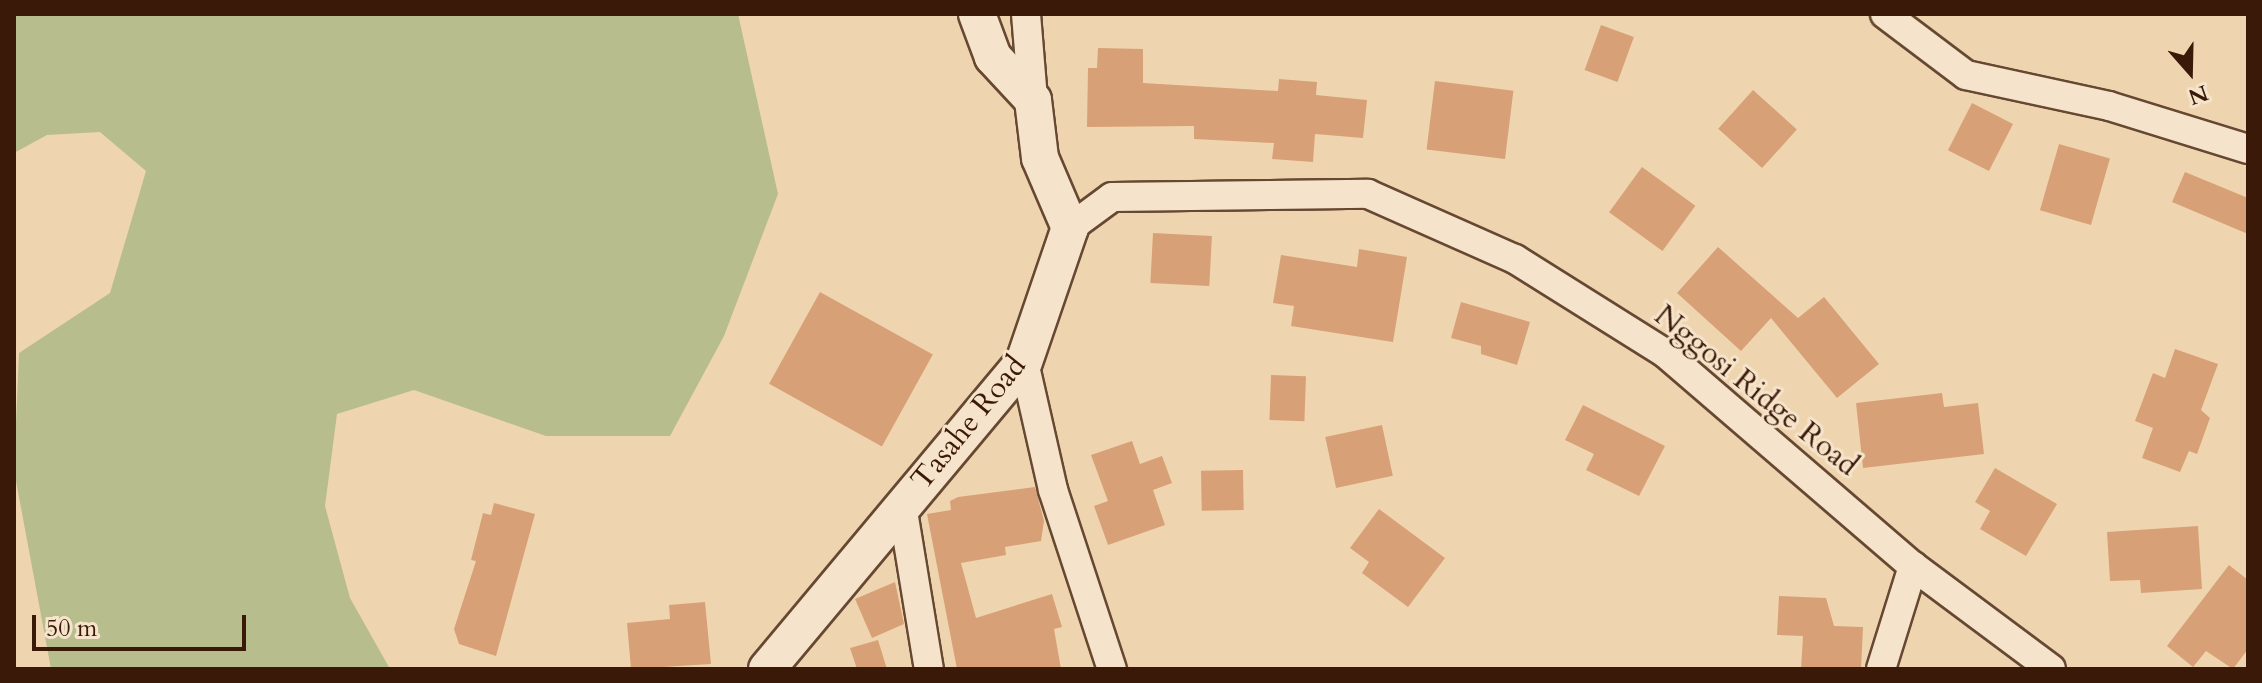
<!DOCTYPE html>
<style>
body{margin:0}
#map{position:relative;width:2262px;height:683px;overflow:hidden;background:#efd5af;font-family:Cardo,serif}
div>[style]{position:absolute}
.green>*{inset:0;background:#b7bd8c}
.building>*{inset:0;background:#d8a076;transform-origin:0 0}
.roads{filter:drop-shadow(2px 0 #674832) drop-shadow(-2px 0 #674832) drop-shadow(0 2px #674832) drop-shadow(0 -2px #674832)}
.minor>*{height:28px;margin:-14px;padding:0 14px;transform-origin:14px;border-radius:14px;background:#f5e4cb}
.tertiary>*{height:36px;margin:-18px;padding:0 18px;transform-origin:18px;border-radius:18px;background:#f5e4cb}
span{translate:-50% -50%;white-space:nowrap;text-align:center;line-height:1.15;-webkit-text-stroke:6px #f5e4cb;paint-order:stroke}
.street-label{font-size:30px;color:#3a1908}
.frame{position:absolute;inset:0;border:16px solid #3a1908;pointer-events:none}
.north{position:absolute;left:2150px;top:32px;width:80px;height:80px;-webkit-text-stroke:6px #f5e4cb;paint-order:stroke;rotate:160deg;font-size:22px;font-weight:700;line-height:32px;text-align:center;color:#3a1908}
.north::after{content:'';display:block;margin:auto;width:28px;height:36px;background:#3a1908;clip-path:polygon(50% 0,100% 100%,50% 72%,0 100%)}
.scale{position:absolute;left:32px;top:615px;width:214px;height:36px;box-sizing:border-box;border:4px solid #3a1908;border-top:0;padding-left:10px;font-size:24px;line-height:28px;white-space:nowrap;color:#3a1908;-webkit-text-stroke:6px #f5e4cb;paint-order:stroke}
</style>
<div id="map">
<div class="green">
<div style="clip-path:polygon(14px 14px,738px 14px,778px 194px,724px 336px,670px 436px,546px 436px,414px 390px,337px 414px,325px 506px,350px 598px,390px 669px,51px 669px,14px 470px,19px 353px,110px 293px,146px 171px,100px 132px,47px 135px,14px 153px)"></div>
</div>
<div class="building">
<div style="left:1601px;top:25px;width:35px;height:48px;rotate:20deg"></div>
<div style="clip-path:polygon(1098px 48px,1143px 49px,1143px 83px,1278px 91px,1279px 79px,1317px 82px,1316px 95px,1367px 100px,1363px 138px,1315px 134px,1313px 162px,1272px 159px,1274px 143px,1194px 139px,1194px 126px,1087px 127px,1088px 68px,1097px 68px)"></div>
<div style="left:1435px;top:81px;width:79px;height:69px;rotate:7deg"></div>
<div style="left:1753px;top:90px;width:59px;height:52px;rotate:42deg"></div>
<div style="left:1972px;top:103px;width:46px;height:53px;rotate:27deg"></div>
<div style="left:2059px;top:144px;width:53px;height:69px;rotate:16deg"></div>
<div style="left:1642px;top:167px;width:66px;height:56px;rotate:36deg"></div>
<div style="clip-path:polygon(2185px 172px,2248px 198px,2248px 234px,2172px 202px)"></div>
<div style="left:1153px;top:233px;width:59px;height:50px;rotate:3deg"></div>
<div style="clip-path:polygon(1718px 247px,1798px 318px,1824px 297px,1879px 364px,1837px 398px,1771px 318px,1741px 351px,1677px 293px)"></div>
<div style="clip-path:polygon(1359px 249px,1407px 257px,1393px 342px,1291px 326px,1294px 306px,1273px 303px,1281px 255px,1357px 267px)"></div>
<div style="left:820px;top:292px;width:129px;height:105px;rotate:29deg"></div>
<div style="clip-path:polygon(1461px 302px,1530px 322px,1517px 365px,1481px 354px,1481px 346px,1451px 338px)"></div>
<div style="clip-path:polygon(2175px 349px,2218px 364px,2201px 410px,2210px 418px,2197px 454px,2189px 451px,2180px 472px,2142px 458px,2153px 428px,2135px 421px,2153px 373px,2165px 378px)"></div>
<div style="left:1271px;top:375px;width:35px;height:45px;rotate:2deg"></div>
<div style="clip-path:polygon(1942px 393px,1944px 407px,1978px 403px,1984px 454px,1863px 468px,1856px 403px)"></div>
<div style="clip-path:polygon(1583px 405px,1665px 446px,1639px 496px,1586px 470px,1594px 454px,1565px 440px)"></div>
<div style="left:1382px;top:425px;width:52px;height:58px;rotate:78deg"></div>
<div style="clip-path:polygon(1132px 441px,1140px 464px,1162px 456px,1172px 483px,1153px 490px,1165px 525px,1108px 545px,1094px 506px,1108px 501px,1091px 455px)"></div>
<div style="clip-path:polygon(1995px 468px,2057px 504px,2026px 556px,1980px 529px,1990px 511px,1975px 502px)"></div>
<div style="left:1243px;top:470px;width:40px;height:42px;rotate:89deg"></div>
<div style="clip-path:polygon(1035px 487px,1044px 521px,1041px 541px,1005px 547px,1006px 555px,961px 563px,976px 618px,1052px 594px,1062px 627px,1054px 629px,1061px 669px,957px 669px,927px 514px,951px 510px,950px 501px,958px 497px)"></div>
<div style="clip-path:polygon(494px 503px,535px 514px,496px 656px,459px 644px,454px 629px,476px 561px,471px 560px,483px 513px,491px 515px)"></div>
<div style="clip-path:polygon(1379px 509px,1445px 558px,1408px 607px,1362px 573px,1369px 562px,1350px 548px)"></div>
<div style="clip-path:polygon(2198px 526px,2202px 589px,2141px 593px,2140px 580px,2110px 581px,2107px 532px)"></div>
<div style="clip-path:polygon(2229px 565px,2248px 580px,2248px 649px,2233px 669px,2206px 651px,2193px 667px,2167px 646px)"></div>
<div style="clip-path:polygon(895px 582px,904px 624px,872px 638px,855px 599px)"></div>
<div style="clip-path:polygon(1779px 596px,1826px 598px,1834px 626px,1863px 627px,1861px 669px,1801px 669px,1803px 636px,1777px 635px)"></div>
<div style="clip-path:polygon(705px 602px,711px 664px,631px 669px,627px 623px,670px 619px,669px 605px)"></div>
<div style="clip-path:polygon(878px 640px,887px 669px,857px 669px,850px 648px)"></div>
</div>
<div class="roads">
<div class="minor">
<div style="left:1026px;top:14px;width:86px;rotate:85.3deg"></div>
<div style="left:1885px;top:14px;width:101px;rotate:37deg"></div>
<div style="left:1966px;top:75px;width:146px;rotate:12.2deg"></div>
<div style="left:2109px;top:106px;width:145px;rotate:17.2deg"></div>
<div style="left:1070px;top:228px;width:52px;rotate:-36.4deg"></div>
<div style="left:1112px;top:197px;width:256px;rotate:-0.7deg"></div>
<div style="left:1368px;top:194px;width:161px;rotate:23.9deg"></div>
<div style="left:1515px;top:259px;width:177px;rotate:32.1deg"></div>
<div style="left:1665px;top:353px;width:327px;rotate:40.7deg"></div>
<div style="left:1913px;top:566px;width:172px;rotate:36.7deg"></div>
<div style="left:1024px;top:362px;width:131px;rotate:77.2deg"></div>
<div style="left:1053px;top:490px;width:188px;rotate:71.8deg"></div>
<div style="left:902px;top:505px;width:166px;rotate:80.7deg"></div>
<div style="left:1881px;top:669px;width:108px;rotate:-72.7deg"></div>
</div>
<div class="tertiary">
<div style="left:767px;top:669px;width:400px;rotate:-50.1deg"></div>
<div style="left:1024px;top:362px;width:142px;rotate:-71.1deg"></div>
<div style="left:1070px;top:228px;width:76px;rotate:-113.2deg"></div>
<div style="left:1040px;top:158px;width:58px;rotate:-96.9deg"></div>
<div style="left:1033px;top:100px;width:59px;rotate:-132.9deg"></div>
<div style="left:993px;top:57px;width:46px;rotate:-110.4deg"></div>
</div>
</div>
<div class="street-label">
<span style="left:1756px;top:391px;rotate:39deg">Nggosi Ridge Road</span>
<span style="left:969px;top:423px;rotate:-51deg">Tasahe Road</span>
</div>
<div class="frame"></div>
<div class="north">N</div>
<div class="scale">50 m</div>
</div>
